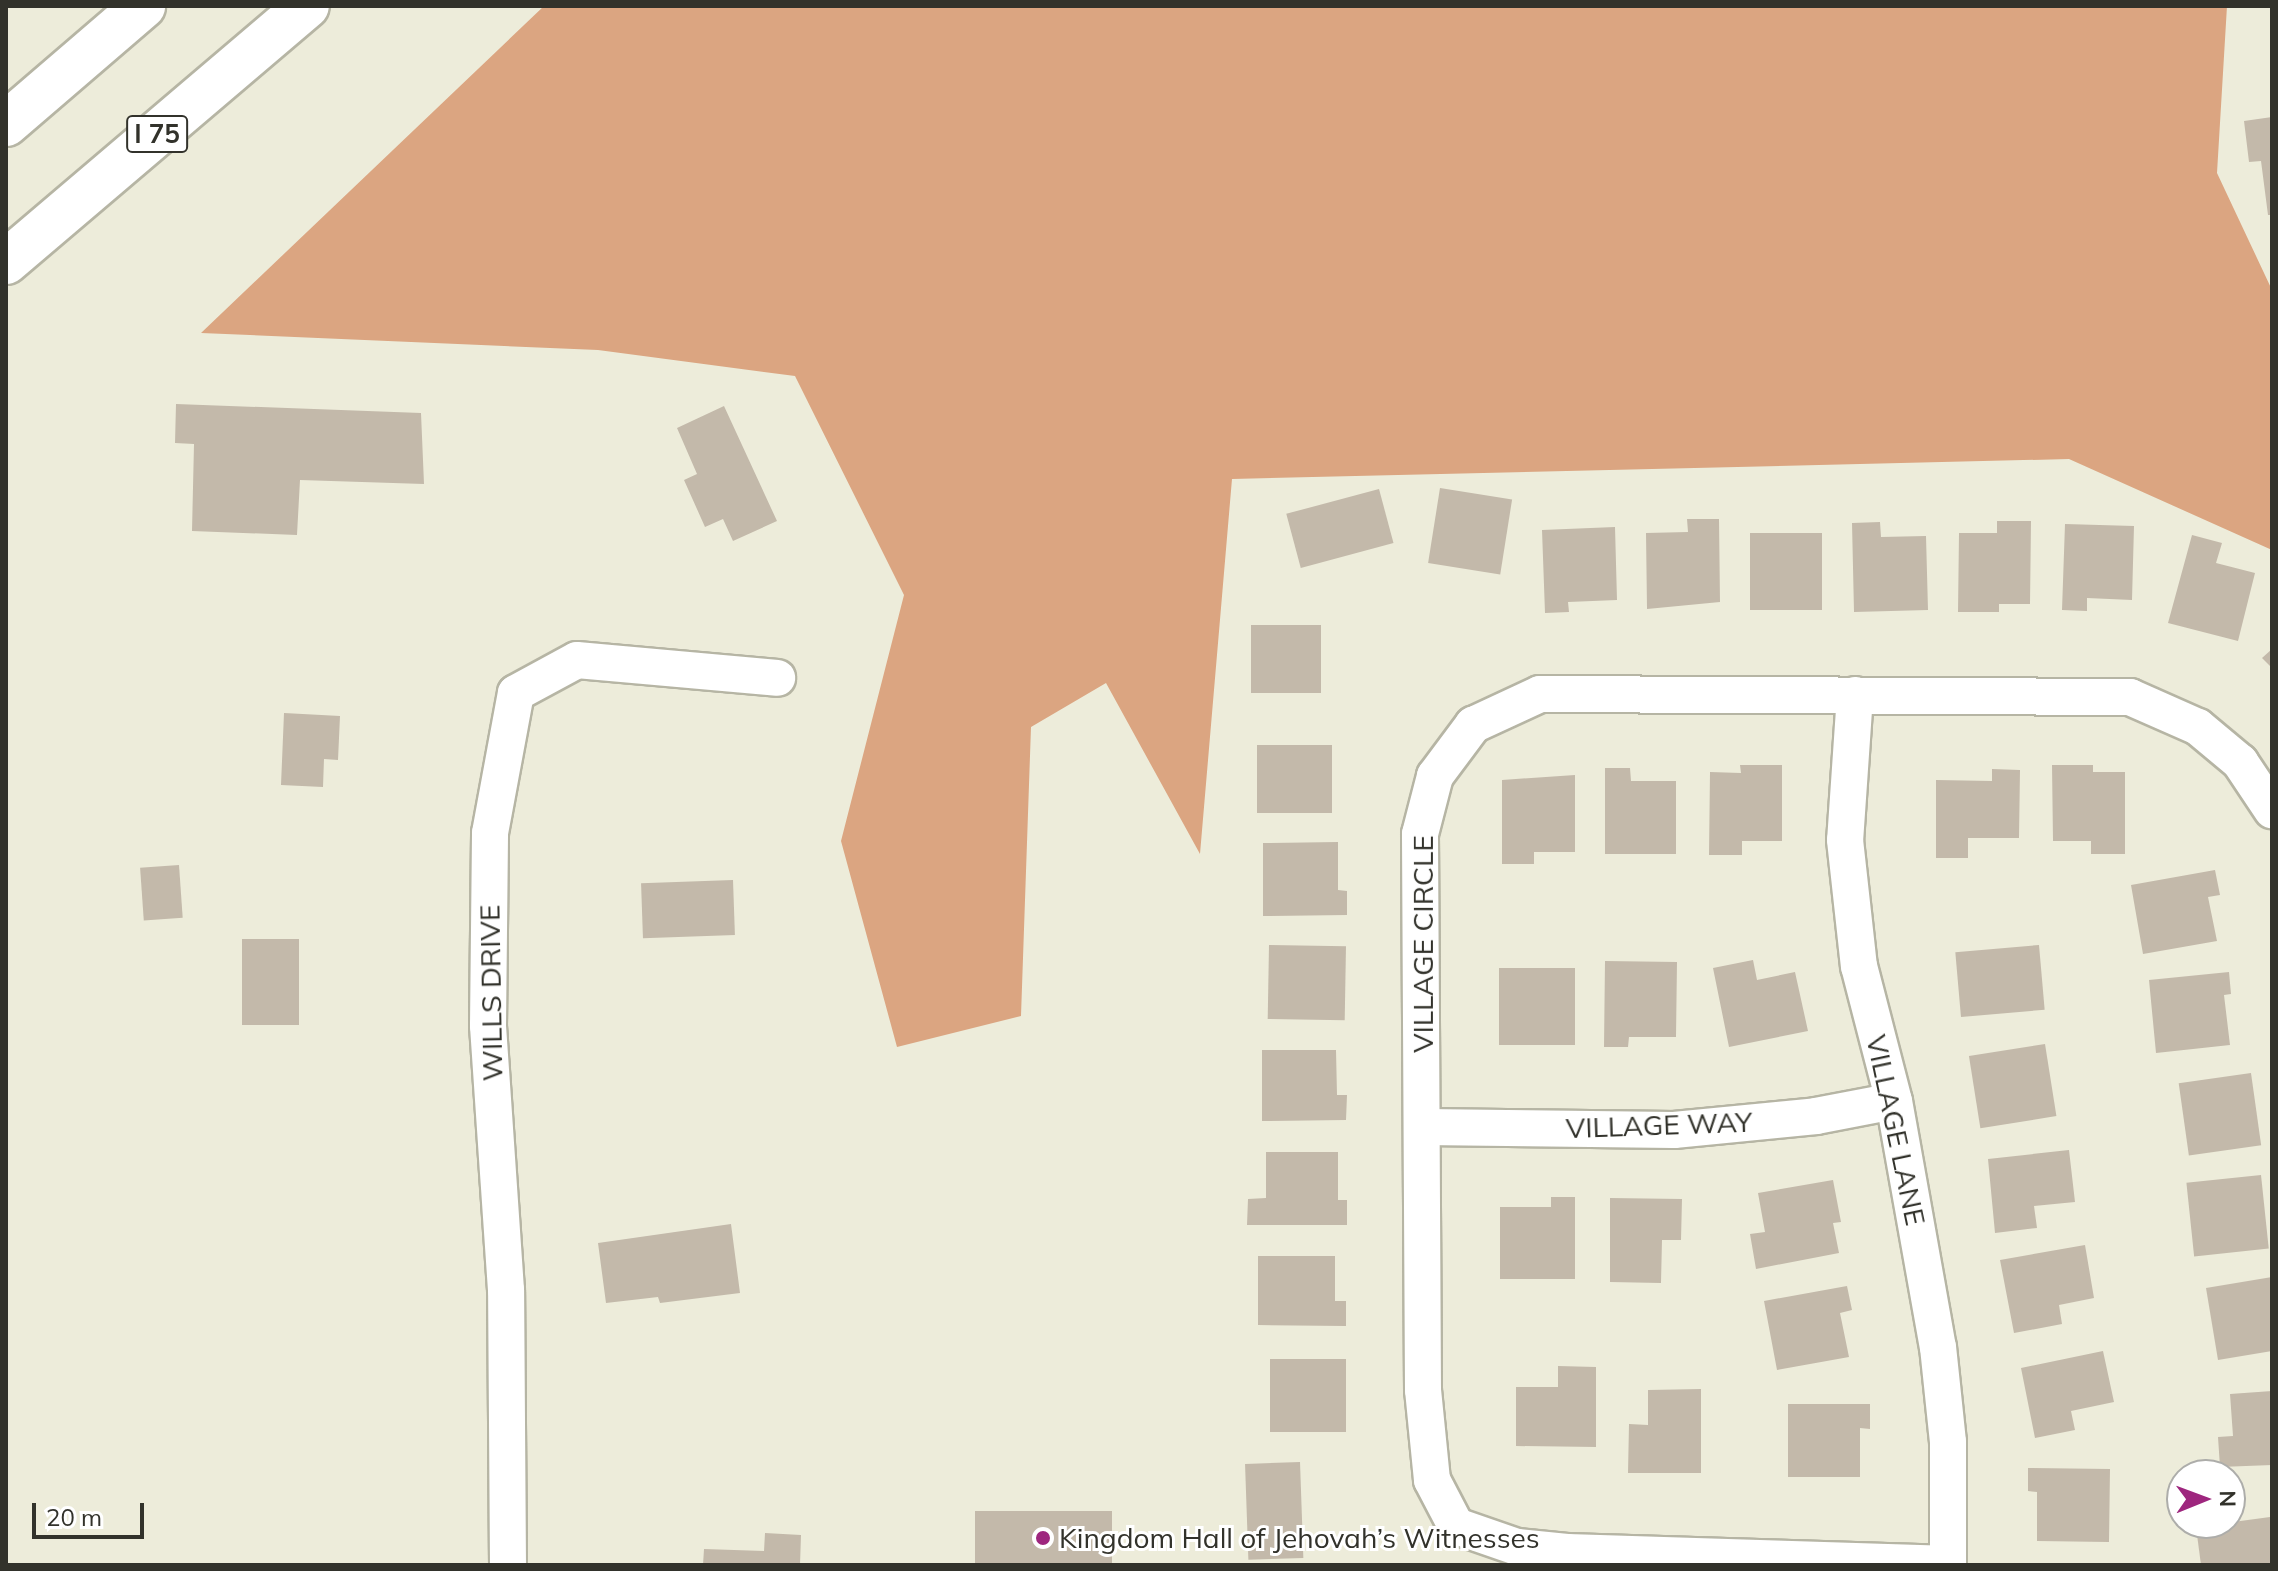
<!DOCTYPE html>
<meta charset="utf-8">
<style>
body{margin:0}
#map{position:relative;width:2278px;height:1571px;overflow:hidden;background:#edecda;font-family:Mulish,sans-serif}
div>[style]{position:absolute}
.forest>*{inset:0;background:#dba581}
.building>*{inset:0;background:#c3b9aa;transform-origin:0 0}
.roads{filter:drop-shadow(2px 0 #b6b5a4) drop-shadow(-2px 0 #b6b5a4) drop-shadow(0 2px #b6b5a4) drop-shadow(0 -2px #b6b5a4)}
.minor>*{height:36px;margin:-18px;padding:0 18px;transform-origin:18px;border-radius:18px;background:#fff}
.motorway>*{height:44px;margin:-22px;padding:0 22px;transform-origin:22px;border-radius:22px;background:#fff}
.dots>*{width:22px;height:22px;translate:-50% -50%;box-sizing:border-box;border:4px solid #fff;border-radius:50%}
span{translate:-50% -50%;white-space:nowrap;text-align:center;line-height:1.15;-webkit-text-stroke:6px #fff;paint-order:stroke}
.shield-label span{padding:2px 6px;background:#fff;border:2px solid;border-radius:6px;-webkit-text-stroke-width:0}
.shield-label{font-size:26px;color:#32322b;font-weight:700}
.street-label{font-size:28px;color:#32322b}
.poi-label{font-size:28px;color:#32322b}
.left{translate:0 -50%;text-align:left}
.frame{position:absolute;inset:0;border:8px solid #32322b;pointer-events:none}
.north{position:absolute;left:2166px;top:1459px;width:80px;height:80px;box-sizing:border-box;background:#fff;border:2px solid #adadaa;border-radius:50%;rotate:89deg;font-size:22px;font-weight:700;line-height:32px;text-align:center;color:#32322b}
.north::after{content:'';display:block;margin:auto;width:28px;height:36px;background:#9e267e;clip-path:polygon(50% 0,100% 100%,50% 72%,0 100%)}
.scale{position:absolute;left:32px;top:1503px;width:112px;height:36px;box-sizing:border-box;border:4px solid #32322b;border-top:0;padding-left:10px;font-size:24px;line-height:28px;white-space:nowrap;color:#32322b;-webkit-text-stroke:6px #fff;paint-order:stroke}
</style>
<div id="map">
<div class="forest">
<div style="clip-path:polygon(544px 6px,2227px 6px,2217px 173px,2272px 290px,2272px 550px,2069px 459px,1232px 479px,1200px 854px,1106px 683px,1031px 727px,1021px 1016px,897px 1047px,841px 841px,904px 595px,795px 376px,598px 350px,201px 333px)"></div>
</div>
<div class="building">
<div style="clip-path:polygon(2272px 117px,2272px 215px,2268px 215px,2261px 161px,2249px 162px,2244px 121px)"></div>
<div style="clip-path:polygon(176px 404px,421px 413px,424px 484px,300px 480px,297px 535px,192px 531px,194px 444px,175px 443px)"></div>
<div style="clip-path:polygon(724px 406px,777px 521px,733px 541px,723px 519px,705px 527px,684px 480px,697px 474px,677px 428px)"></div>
<div style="left:1440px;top:488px;width:73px;height:76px;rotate:9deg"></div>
<div style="left:1379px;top:489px;width:56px;height:96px;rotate:75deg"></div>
<div style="clip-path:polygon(1687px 519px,1719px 519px,1720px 602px,1647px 609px,1646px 533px,1688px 532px)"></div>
<div style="clip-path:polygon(1997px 521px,2031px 521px,2030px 604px,1999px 604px,1999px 612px,1958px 612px,1959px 533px,1997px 533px)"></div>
<div style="clip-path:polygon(1880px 522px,1881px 537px,1926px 536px,1928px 610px,1854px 612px,1852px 523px)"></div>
<div style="clip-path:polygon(2065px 524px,2134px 526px,2132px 600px,2087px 598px,2087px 611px,2062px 610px)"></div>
<div style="clip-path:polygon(1615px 527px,1617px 600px,1568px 602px,1569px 612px,1545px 613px,1542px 530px)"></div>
<div style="left:1750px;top:533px;width:72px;height:77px"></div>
<div style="clip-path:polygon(2192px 535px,2222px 543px,2216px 563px,2255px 573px,2238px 641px,2168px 623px)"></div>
<div style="left:1321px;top:625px;width:68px;height:70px;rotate:90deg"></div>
<div style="clip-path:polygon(2272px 649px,2272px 668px,2262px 658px)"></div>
<div style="clip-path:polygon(284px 713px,340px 716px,338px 760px,324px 759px,323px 787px,281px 785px)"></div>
<div style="left:1257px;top:745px;width:75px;height:68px"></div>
<div style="clip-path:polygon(1740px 765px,1782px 765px,1782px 841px,1742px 841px,1742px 855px,1709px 855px,1710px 772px,1741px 773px)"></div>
<div style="clip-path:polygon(2052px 765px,2093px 765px,2093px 772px,2125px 772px,2125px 854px,2091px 854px,2091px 841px,2053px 841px)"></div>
<div style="clip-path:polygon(1605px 768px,1630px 768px,1631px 781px,1676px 781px,1676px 854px,1605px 854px)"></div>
<div style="clip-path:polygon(1992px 769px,2020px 770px,2019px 838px,1968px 838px,1968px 858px,1936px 858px,1936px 780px,1992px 781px)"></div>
<div style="clip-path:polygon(1575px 775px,1575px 852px,1534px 852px,1534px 864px,1502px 864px,1502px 780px)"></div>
<div style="clip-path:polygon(1338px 842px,1338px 890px,1347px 891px,1347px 915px,1263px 916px,1263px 843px)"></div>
<div style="left:179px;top:865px;width:53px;height:39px;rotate:86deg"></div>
<div style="clip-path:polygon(2215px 870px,2220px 895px,2208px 897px,2217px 941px,2143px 954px,2131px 885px)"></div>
<div style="left:733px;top:880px;width:55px;height:92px;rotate:88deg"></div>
<div style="left:242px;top:939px;width:57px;height:86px"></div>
<div style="left:1269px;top:945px;width:77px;height:74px;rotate:1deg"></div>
<div style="left:2039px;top:945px;width:65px;height:84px;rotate:85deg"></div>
<div style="clip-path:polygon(1753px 960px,1757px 980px,1795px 972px,1808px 1031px,1729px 1047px,1713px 968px)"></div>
<div style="clip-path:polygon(1605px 961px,1677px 962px,1676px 1037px,1629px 1037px,1628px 1047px,1604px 1047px)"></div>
<div style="left:1499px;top:968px;width:76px;height:77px"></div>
<div style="clip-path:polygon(2229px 972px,2231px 994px,2224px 995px,2230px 1045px,2156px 1053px,2149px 980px)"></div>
<div style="left:2045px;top:1044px;width:73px;height:77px;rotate:81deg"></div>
<div style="clip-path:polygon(1262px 1050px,1336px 1050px,1337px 1095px,1347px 1095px,1346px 1120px,1262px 1121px)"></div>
<div style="left:2251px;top:1073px;width:73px;height:73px;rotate:82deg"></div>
<div style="clip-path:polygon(2069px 1150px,2075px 1202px,2034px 1206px,2037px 1228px,1995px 1233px,1988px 1159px)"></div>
<div style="clip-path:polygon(1266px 1152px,1338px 1152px,1338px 1200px,1347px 1200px,1347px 1225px,1247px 1225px,1248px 1199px,1266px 1198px)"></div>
<div style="left:2261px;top:1175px;width:74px;height:75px;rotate:84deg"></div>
<div style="clip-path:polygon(1833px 1180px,1841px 1222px,1833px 1223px,1839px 1253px,1756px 1269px,1750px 1234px,1765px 1232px,1758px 1193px)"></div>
<div style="clip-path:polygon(1551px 1197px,1575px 1197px,1575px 1279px,1500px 1279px,1500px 1207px,1551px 1207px)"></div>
<div style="clip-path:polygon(1610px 1198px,1682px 1199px,1681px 1240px,1662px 1240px,1661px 1283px,1610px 1282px)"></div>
<div style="clip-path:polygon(731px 1224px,740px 1293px,660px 1303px,658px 1297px,606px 1303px,598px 1243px)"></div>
<div style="clip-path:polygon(2085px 1245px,2094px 1298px,2059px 1305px,2062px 1324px,2014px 1333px,2000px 1260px)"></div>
<div style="clip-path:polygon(1258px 1256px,1335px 1256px,1335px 1301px,1346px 1301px,1346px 1326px,1258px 1325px)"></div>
<div style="clip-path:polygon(2272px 1277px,2272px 1351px,2218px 1360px,2206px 1288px)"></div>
<div style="clip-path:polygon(1847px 1286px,1852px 1310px,1840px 1313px,1849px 1357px,1777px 1370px,1764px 1301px)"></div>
<div style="clip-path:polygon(2103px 1351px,2114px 1402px,2071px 1411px,2075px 1430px,2035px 1438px,2021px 1368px)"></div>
<div style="left:1270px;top:1359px;width:76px;height:73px"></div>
<div style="clip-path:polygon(1558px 1366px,1596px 1367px,1596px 1447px,1516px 1446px,1516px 1387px,1558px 1387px)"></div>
<div style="clip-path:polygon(1701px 1389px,1701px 1473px,1628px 1473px,1629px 1424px,1648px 1425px,1648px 1390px)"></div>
<div style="clip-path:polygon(2272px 1391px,2272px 1465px,2220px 1467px,2218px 1437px,2233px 1436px,2230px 1394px)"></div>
<div style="clip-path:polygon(1788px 1404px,1870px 1404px,1870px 1429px,1860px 1428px,1860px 1477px,1788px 1477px)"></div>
<div style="left:1300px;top:1462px;width:96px;height:55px;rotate:88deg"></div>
<div style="clip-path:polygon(2028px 1468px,2110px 1469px,2109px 1542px,2037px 1541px,2037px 1492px,2028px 1491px)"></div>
<div style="left:975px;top:1511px;width:137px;height:54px"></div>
<div style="clip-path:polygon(2270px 1517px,2272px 1565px,2201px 1565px,2196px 1527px)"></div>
<div style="clip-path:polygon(765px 1533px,801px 1535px,800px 1565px,703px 1565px,704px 1549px,764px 1551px)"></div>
</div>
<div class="roads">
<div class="minor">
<div style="left:1855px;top:695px;width:145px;rotate:93.9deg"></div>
<div style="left:1845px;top:840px;width:127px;rotate:83.7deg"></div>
<div style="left:1859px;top:966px;width:139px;rotate:75.5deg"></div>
<div style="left:1894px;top:1101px;width:250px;rotate:79.9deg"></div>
<div style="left:1938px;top:1347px;width:96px;rotate:84deg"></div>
<div style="left:1948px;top:1442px;width:123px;rotate:90deg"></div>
<div style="left:1424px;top:1127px;width:250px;rotate:0.7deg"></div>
<div style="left:1674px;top:1130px;width:143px;rotate:-5.6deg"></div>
<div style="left:1816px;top:1116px;width:79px;rotate:-10.9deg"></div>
<div style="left:1948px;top:1564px;width:381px;rotate:-178.2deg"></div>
<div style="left:1567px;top:1552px;width:50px;rotate:-174.3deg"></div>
<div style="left:1517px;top:1547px;width:65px;rotate:-161deg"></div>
<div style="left:1456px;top:1526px;width:52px;rotate:-117.6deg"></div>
<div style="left:1432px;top:1480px;width:90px;rotate:-95.7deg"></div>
<div style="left:1423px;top:1390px;width:556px;rotate:-90.31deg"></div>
<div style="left:1420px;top:834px;width:60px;rotate:-75.5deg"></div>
<div style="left:1435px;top:776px;width:64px;rotate:-53.3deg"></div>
<div style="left:1473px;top:725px;width:74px;rotate:-24.8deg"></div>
<div style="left:1540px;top:694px;width:590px;rotate:0.29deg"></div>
<div style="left:2130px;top:697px;width:74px;rotate:23.8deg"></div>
<div style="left:2198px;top:727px;width:55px;rotate:39.8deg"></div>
<div style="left:2240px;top:762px;width:58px;rotate:56.3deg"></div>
<div style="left:508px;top:1565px;width:275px;rotate:-90.4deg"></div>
<div style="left:506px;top:1290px;width:265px;rotate:-93.9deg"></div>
<div style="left:488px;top:1026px;width:193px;rotate:-89.4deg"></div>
<div style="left:490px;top:833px;width:142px;rotate:-79.5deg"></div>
<div style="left:516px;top:693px;width:69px;rotate:-28.4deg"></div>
<div style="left:577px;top:660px;width:201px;rotate:5.1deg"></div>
</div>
<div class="motorway">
<div style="left:6px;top:124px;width:181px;rotate:-40.7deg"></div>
<div style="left:6px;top:262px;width:395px;rotate:-40.4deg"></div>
</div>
</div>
<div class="dots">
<div style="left:1043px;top:1538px;background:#9e267e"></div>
</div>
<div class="shield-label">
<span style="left:157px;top:134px">I 75</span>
</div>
<div class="street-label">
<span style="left:1423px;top:944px;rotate:-90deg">VILLAGE CIRCLE</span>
<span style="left:491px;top:993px;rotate:-91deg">WILLS DRIVE</span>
<span style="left:1659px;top:1125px;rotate:-2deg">VILLAGE WAY</span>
<span style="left:1896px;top:1130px;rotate:78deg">VILLAGE LANE</span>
</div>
<div class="poi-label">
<span class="left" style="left:1059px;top:1538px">Kingdom Hall of Jehovah’s Witnesses</span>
</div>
<div class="frame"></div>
<div class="north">N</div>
<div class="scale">20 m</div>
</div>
